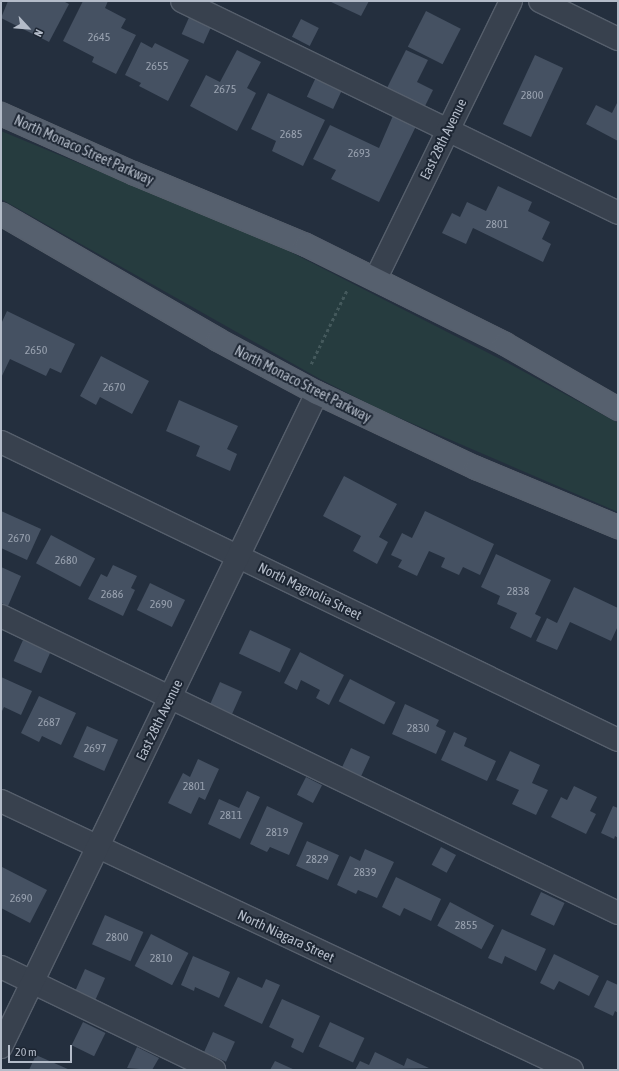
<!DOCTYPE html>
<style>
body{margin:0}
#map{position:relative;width:619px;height:1071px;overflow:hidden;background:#242f3e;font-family:"Asap Condensed",sans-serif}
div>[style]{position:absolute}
.green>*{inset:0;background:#263c3f}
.building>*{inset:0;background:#455162;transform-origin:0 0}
.path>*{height:2.5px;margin-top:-1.25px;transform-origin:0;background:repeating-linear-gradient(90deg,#44595c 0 3px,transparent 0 6px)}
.roads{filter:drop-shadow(1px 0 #565f6c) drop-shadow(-1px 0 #565f6c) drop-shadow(0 1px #565f6c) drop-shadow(0 -1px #565f6c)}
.minor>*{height:22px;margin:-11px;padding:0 11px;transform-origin:11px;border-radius:11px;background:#38414e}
.major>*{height:22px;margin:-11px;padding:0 11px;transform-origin:11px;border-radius:11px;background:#56606e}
span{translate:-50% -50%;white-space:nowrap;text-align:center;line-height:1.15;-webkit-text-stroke:4px #1d2633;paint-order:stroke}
.number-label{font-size:12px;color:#98a1af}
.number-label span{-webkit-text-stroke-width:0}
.street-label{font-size:14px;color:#b4bcc9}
.frame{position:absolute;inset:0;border:2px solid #b4bcc9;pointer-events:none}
.north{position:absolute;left:8px;top:8px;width:40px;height:40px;-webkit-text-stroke:3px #1d2633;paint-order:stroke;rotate:116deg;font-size:11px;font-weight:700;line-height:16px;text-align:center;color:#b4bcc9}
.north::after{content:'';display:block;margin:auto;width:14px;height:18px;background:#b4bcc9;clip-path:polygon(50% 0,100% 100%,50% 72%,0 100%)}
.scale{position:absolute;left:8px;top:1045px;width:64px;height:18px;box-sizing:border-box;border:2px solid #b4bcc9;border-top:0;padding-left:5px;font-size:12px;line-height:14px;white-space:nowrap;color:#b4bcc9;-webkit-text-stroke:3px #1d2633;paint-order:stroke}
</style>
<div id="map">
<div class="green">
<div style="clip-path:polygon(1px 131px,273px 243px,508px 363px,618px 423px,618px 512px,381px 410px,320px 379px,1px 199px)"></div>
</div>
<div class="building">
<div style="clip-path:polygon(8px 1px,63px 1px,69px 4px,49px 42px,1px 18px)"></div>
<div style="clip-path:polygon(83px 1px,108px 1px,105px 8px,126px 19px,121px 28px,136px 35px,116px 74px,92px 62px,94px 57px,63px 41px)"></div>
<div style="clip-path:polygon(329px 1px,369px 1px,361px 16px)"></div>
<div style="left:426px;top:11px;width:39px;height:40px;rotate:27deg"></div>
<div style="left:191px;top:13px;width:24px;height:23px;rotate:24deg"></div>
<div style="left:301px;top:19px;width:20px;height:20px;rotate:27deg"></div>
<div style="clip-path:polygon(141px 42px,152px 48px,155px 43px,189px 60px,168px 101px,139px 86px,141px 83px,125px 75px)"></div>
<div style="clip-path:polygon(237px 50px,261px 62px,247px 88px,256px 93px,237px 131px,190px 106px,206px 75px,220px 82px)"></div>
<div style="clip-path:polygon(406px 50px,428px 60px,417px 82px,433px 90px,424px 108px,386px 90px)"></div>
<div style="left:535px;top:55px;width:31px;height:76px;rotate:25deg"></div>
<div style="left:317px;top:75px;width:29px;height:24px;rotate:25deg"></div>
<div style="clip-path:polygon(268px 93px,325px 120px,303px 166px,272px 151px,276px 141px,251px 129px)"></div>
<div style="clip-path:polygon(618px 101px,618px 141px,586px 124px,596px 105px,612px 113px)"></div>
<div style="clip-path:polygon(395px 111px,418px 122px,379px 202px,331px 179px,336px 170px,313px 159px,330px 125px,379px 148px)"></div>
<div style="clip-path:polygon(498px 186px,532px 202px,528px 211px,550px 222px,542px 239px,551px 244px,543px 262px,473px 228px,466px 244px,442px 233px,452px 213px,460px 217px,467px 202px,486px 211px)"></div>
<div style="clip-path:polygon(7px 311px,75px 344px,61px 373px,50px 368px,46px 376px,10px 359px,1px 378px,1px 324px)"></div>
<div style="clip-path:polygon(101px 356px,149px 381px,132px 414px,100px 397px,96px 405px,80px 396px)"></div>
<div style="clip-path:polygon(179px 400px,238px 426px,227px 449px,237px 454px,230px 471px,196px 456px,200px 446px,166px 431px)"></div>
<div style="clip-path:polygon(344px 476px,397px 504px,379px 537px,388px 542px,377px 564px,353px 551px,361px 536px,323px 516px)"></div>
<div style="clip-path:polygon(1px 511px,41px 529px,27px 560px,1px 548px)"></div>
<div style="clip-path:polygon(425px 511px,494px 544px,480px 575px,463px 567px,459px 575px,441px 567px,445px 558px,429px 551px,417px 576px,398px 567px,402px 560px,391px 555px,402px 533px,412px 538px)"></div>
<div style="left:51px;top:535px;width:50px;height:32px;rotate:28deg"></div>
<div style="clip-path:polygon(496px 554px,551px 580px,535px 614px,541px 617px,531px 638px,510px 628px,517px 613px,497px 604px,500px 596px,481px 587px)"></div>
<div style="clip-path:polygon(113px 565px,137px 576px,131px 588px,135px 590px,123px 616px,88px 599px,101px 574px,107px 577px)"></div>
<div style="clip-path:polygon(1px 567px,21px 576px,8px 606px,1px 603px)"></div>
<div style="left:150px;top:583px;width:39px;height:30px;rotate:26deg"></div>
<div style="clip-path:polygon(574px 587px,618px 608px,618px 626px,611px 641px,570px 622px,557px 650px,536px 641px,547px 618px,557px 623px)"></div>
<div style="left:250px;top:630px;width:45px;height:26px;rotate:25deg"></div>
<div style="left:23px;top:640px;width:30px;height:23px;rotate:24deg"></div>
<div style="clip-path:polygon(300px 652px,344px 675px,329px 705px,316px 698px,320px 690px,301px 680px,297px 690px,284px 683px)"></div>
<div style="clip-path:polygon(1px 677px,32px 691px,21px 715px,4px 707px,1px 713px)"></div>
<div style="left:350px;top:679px;width:51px;height:25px;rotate:27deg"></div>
<div style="left:220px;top:682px;width:24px;height:24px;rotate:24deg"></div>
<div style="clip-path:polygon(39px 696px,76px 713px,61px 745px,42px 736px,39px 742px,21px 733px)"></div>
<div style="clip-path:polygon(405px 704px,439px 720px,436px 726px,446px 731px,436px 754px,392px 734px)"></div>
<div style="left:87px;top:726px;width:34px;height:34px;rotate:24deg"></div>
<div style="clip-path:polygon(454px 732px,467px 738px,464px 746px,496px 761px,487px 781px,441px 760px)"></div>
<div style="left:351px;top:748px;width:21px;height:21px;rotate:25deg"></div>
<div style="clip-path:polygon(510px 751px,540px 765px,532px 783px,548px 790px,536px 815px,512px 804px,519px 790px,496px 780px)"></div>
<div style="clip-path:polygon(198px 759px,219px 769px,205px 800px,199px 797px,191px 814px,168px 803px,183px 773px,190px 777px)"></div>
<div style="left:306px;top:777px;width:18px;height:20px;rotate:27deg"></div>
<div style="clip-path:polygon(574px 786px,597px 797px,590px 811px,596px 814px,586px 834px,551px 817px,561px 797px,567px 800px)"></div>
<div style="clip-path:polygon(247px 791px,260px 797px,240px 839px,208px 824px,219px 799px,239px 808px)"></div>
<div style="clip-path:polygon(267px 806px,303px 823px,289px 855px,270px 847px,267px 852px,250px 844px)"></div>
<div style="clip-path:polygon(613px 806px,618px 808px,618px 838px,615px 836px,614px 839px,601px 833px)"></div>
<div style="left:307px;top:841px;width:35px;height:27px;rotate:24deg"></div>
<div style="left:441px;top:847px;width:17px;height:20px;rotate:28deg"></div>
<div style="clip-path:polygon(365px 849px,394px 862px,377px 898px,358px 890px,356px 894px,337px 885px,350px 856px,360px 861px)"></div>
<div style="clip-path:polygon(2px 867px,47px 890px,30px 923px,1px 908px)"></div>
<div style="clip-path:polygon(396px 877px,441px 899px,431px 921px,404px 908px,400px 916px,382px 907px)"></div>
<div style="left:541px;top:892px;width:26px;height:25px;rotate:25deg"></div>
<div style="left:450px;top:902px;width:50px;height:27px;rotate:28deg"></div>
<div style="left:105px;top:915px;width:42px;height:32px;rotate:24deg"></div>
<div style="clip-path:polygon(502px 929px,546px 949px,536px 971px,505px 956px,502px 964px,488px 958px)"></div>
<div style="left:151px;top:934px;width:42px;height:36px;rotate:27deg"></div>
<div style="clip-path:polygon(554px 954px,599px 976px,589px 996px,559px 981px,554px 990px,540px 983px)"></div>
<div style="clip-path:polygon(193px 956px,230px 972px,219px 998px,195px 987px,194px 991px,181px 985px)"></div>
<div style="left:85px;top:969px;width:22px;height:26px;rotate:24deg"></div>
<div style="clip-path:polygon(238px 977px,262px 988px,266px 979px,280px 985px,262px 1024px,224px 1006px)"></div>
<div style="clip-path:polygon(607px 980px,618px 985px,618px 1013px,615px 1011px,613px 1016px,594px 1007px)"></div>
<div style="clip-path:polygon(282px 999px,320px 1016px,303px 1053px,291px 1047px,294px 1039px,269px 1027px)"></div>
<div style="left:83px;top:1022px;width:25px;height:26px;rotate:26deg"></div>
<div style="left:330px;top:1022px;width:38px;height:27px;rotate:25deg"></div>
<div style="left:213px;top:1032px;width:24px;height:22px;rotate:24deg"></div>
<div style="clip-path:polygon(137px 1047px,159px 1058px,152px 1070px,127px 1068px)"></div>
<div style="clip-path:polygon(375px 1052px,404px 1066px,407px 1058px,429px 1068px,355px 1070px,360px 1061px,369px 1065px)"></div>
<div style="clip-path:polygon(36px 1055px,70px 1070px,29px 1070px)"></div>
<div style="clip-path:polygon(275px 1061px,295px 1070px,270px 1070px)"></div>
</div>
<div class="path">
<div style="left:311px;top:364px;width:82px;rotate:-64.1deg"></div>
</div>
<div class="roads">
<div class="minor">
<div style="left:182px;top:1px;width:485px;rotate:25.9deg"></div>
<div style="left:540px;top:1px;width:87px;rotate:26deg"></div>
<div style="left:376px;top:278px;width:308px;rotate:-64deg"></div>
<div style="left:1px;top:442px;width:685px;rotate:25.78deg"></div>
<div style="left:1px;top:616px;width:685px;rotate:25.7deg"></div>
<div style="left:1px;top:801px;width:631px;rotate:25.23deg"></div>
<div style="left:1px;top:967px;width:237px;rotate:25.8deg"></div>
<div style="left:1px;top:1047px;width:726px;rotate:-64.21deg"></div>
</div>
<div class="major">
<div style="left:1px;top:114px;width:145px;rotate:24.1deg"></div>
<div style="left:133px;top:173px;width:187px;rotate:22.6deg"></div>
<div style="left:306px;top:245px;width:222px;rotate:26.4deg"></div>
<div style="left:505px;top:344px;width:130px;rotate:29.9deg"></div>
<div style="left:1px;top:214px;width:251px;rotate:30.1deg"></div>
<div style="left:218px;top:340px;width:112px;rotate:28.2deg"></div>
<div style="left:317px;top:393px;width:176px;rotate:25.3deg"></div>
<div style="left:476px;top:468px;width:154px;rotate:22.6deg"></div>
</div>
</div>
<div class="number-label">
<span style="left:99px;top:38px">2645</span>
<span style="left:157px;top:67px">2655</span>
<span style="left:225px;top:90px">2675</span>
<span style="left:532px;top:96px">2800</span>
<span style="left:291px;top:135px">2685</span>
<span style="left:359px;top:154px">2693</span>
<span style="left:497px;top:225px">2801</span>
<span style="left:36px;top:351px">2650</span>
<span style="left:114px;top:388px">2670</span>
<span style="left:19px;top:539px">2670</span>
<span style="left:66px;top:561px">2680</span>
<span style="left:518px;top:592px">2838</span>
<span style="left:112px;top:595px">2686</span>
<span style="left:161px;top:605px">2690</span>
<span style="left:49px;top:723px">2687</span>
<span style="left:418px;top:729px">2830</span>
<span style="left:95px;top:749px">2697</span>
<span style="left:194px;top:787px">2801</span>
<span style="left:231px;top:816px">2811</span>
<span style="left:277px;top:833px">2819</span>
<span style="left:317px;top:860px">2829</span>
<span style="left:365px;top:873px">2839</span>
<span style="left:21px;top:899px">2690</span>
<span style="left:466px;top:926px">2855</span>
<span style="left:117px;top:938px">2800</span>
<span style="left:161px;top:959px">2810</span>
</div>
<div class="street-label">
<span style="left:443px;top:139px;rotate:-64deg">East 28th Avenue</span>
<span style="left:84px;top:150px;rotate:24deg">North Monaco Street Parkway</span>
<span style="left:303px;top:384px;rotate:27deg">North Monaco Street Parkway</span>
<span style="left:310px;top:591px;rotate:26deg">North Magnolia Street</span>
<span style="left:159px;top:720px;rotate:-64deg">East 28th Avenue</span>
<span style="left:286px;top:936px;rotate:25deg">North Niagara Street</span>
</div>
<div class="frame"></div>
<div class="north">N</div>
<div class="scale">20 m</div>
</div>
